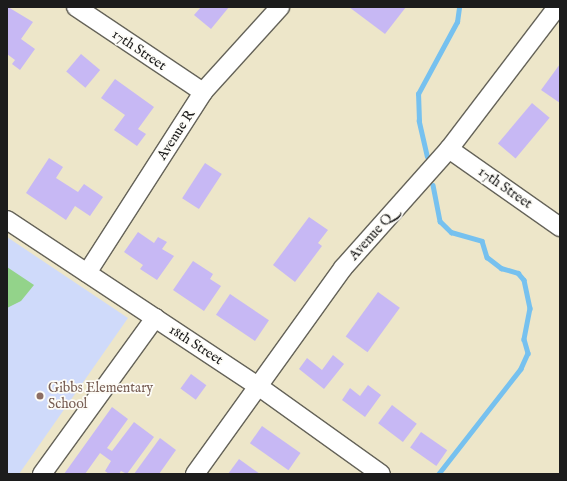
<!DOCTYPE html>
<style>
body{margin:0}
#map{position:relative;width:567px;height:481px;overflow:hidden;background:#ede6c9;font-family:"IM FELL English",serif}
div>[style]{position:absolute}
.built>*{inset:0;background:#cfdafa}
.green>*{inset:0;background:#93d38a}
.stream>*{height:4.5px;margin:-2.25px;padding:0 2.25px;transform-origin:2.25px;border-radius:2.25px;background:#76c1ef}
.building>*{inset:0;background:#c7b8f4;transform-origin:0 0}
.roads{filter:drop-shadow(1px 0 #656359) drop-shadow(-1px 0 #656359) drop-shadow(0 1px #656359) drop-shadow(0 -1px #656359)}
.street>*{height:18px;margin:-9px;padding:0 9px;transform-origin:9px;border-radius:9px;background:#fff}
.dots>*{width:11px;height:11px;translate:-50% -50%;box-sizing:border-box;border:2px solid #fdfcf7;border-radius:50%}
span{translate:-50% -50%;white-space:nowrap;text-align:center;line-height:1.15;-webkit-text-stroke:3.5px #fdfcf7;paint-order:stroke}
.street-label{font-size:14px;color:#1c1c1c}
.education-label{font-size:14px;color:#785e54}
.left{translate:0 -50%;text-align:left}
.frame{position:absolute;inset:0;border:8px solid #1c1c1c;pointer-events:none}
</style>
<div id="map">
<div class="built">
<div style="clip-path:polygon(7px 237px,128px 318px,19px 474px,7px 474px)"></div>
</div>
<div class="green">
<div style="clip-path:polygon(7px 267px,34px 285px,21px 301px,7px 308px)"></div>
</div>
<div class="stream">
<div style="left:427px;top:157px;width:37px;rotate:-103deg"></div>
<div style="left:419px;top:121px;width:27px;rotate:-92deg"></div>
<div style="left:418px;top:94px;width:82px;rotate:-61.6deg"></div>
<div style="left:457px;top:22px;width:15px;rotate:-82deg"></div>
<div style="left:433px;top:185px;width:37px;rotate:79deg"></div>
<div style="left:440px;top:221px;width:16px;rotate:45deg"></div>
<div style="left:451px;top:232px;width:32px;rotate:16deg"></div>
<div style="left:482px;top:241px;width:17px;rotate:73deg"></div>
<div style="left:487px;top:257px;width:18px;rotate:38deg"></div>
<div style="left:501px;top:268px;width:18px;rotate:16deg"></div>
<div style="left:518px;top:273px;width:9px;rotate:49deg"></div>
<div style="left:524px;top:280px;width:29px;rotate:78deg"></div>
<div style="left:530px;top:308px;width:32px;rotate:101deg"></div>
<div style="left:524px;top:339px;width:15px;rotate:74deg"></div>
<div style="left:528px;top:353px;width:17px;rotate:114deg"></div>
<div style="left:521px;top:369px;width:133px;rotate:128deg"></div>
</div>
<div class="building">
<div style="clip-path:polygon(8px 7px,33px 22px,21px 39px,35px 49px,20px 70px,12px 64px,15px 60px,7px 54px)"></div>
<div style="clip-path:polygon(201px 7px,229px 7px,211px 29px,194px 15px)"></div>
<div style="clip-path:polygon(349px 7px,406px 7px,385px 34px)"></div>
<div style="left:81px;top:54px;width:25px;height:23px;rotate:40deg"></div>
<div style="clip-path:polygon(560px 64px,560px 103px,541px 90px)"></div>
<div style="clip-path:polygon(115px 79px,154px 107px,138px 129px,146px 134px,137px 146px,114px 130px,125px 115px,101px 98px)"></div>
<div style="left:532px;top:103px;width:23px;height:53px;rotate:40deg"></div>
<div style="clip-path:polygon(49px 158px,63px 167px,56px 178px,78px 192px,84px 184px,103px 197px,90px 216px,75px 206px,66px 220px,26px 193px)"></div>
<div style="left:205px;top:163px;width:20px;height:42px;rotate:33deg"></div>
<div style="clip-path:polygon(309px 217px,328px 230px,318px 243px,322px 246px,295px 282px,273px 265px)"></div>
<div style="clip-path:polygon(138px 232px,154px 243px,158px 237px,167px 242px,162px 249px,174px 256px,157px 280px,140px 269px,143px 265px,124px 252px)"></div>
<div style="clip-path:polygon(193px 261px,213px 274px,210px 279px,221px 286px,204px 311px,173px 290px)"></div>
<div style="left:378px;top:292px;width:27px;height:55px;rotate:36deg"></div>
<div style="left:230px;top:294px;width:47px;height:25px;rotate:34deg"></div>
<div style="clip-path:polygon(333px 355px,344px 364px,324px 389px,299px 369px,307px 358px,322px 370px)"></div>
<div style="left:191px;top:374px;width:19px;height:18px;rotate:36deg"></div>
<div style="clip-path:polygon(368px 385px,381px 395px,365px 417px,342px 400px,350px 388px,360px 396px)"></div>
<div style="left:392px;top:405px;width:31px;height:23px;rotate:37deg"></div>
<div style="clip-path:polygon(112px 407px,128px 419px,107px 448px,112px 451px,134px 422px,154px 437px,127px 474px,121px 471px,119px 474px,109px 474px,105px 471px,111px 461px,100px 453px,85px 474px,64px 474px)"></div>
<div style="left:262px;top:426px;width:47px;height:21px;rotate:35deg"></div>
<div style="left:421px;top:432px;width:32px;height:19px;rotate:35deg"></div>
<div style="clip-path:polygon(160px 438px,176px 450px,159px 474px,134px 474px)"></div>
<div style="clip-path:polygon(239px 459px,260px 474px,228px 474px)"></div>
</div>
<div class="roads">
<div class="street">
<div style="left:76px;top:7px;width:153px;rotate:33.8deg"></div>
<div style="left:449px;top:149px;width:136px;rotate:35.1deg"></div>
<div style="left:7px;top:220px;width:301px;rotate:33.5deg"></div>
<div style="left:258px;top:386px;width:151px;rotate:35.6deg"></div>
<div style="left:87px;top:273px;width:215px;rotate:-57.3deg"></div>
<div style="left:203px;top:92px;width:115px;rotate:-47.8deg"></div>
<div style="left:42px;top:474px;width:193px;rotate:-54.1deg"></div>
<div style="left:195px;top:474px;width:254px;rotate:-54.3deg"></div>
<div style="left:343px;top:268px;width:159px;rotate:-48.3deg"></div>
<div style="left:449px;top:149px;width:178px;rotate:-52.7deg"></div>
</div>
</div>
<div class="dots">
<div style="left:40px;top:396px;background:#8d6e63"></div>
</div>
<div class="street-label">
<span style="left:139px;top:50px;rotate:34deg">17th Street</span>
<span style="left:176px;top:135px;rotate:-57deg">Avenue R</span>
<span style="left:505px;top:188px;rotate:35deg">17th Street</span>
<span style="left:371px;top:237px;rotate:-48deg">Avenue Q</span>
<span style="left:196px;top:345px;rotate:33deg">18th Street</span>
</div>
<div class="education-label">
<span class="left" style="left:48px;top:396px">Gibbs Elementary<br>School</span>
</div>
<div class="frame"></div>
</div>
